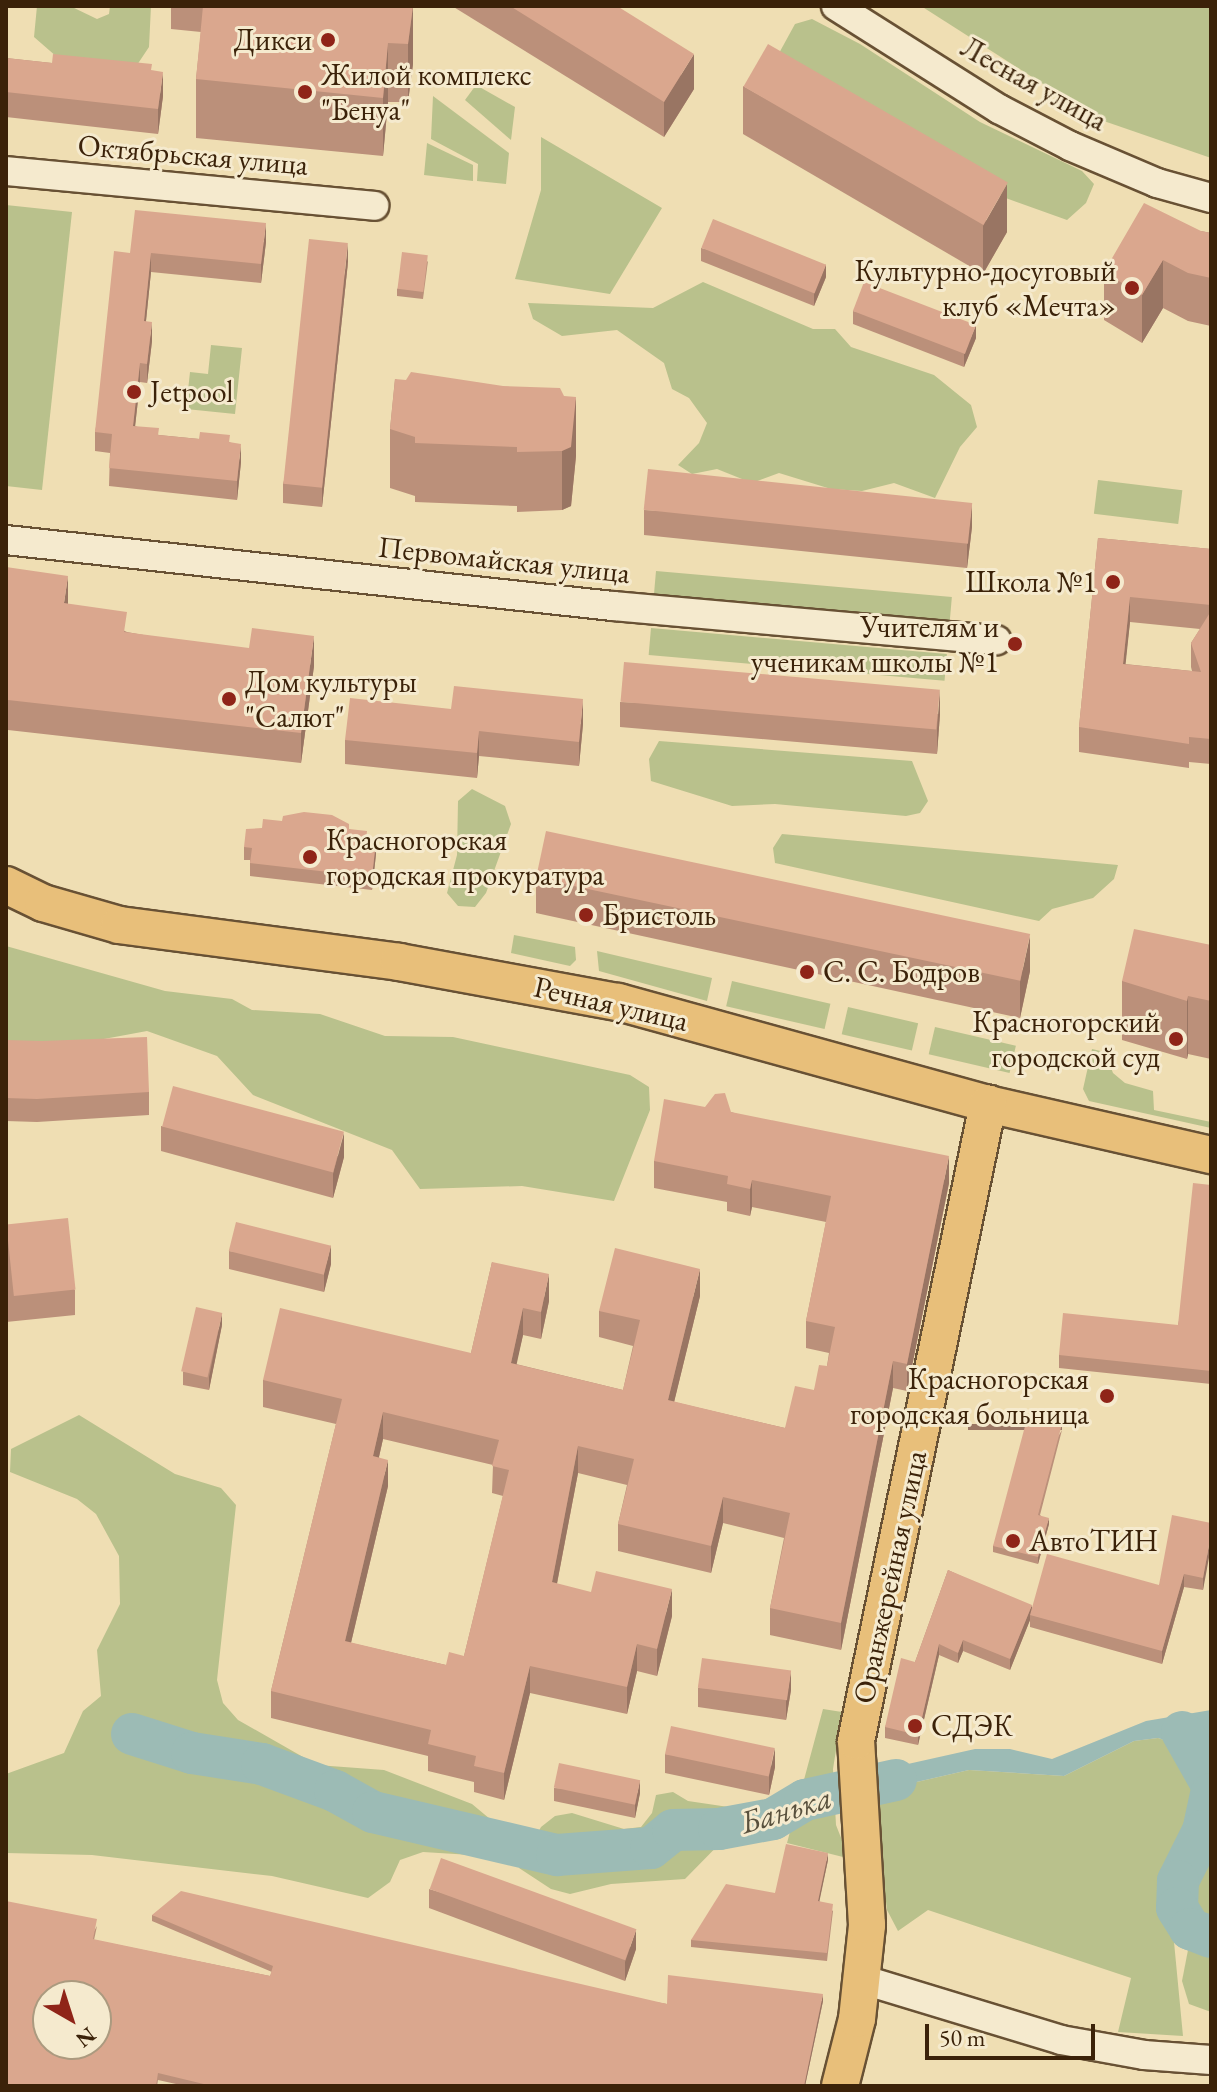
<!DOCTYPE html>
<meta charset="utf-8">
<style>
body{margin:0}
#map{position:relative;width:1217px;height:2092px;overflow:hidden;background:#efdeb3;font-family:"EB Garamond",serif}
div>[style]{position:absolute}
.green>*{inset:0;background:#b9c18c;transform-origin:0 0}
.water>*{inset:0;background:#9cbbb5}
.river>*{height:42px;margin:-21px;padding:0 21px;transform-origin:21px;border-radius:21px;background:#9cbbb5}
.roads{filter:drop-shadow(2px 0 #685134) drop-shadow(-2px 0 #685134) drop-shadow(0 2px #685134) drop-shadow(0 -2px #685134)}
.minor>*{height:28px;margin:-14px;padding:0 14px;transform-origin:14px;border-radius:14px;background:#f5eace}
.major>*{height:36px;margin:-18px;padding:0 18px;transform-origin:18px;border-radius:18px;background:#e8bf7a}
.wall>*{inset:0;background:#bb907a}
.shaded-wall>*{inset:0;background:#997563;transform-origin:0 0}
.building>*{inset:0;background:#daa78e;transform-origin:0 0}
.dots>*{width:22px;height:22px;translate:-50% -50%;box-sizing:border-box;border:4px solid #f5eace;border-radius:50%}
span{translate:-50% -50%;white-space:nowrap;text-align:center;line-height:1.15;-webkit-text-stroke:6px #f5eace;paint-order:stroke}
.poi-label{font-size:30px;color:#3b2209}
.right{translate:-100% -50%;text-align:right}
.left{translate:0 -50%;text-align:left}
.street-label{font-size:30px;color:#3b2209}
.water-label{font-size:32px;color:#58503d;font-style:italic}
.frame{position:absolute;inset:0;border:8px solid #3b2209;pointer-events:none}
.north{position:absolute;left:32px;top:1980px;width:80px;height:80px;box-sizing:border-box;background:#f5eace;border:2px solid #ab9a7f;border-radius:50%;rotate:141deg;font-size:22px;font-weight:700;line-height:32px;text-align:center;color:#3b2209}
.north::after{content:'';display:block;margin:auto;width:28px;height:36px;background:#8f2418;clip-path:polygon(50% 0,100% 100%,50% 72%,0 100%)}
.scale{position:absolute;left:925px;top:2024px;width:170px;height:36px;box-sizing:border-box;border:4px solid #3b2209;border-top:0;padding-left:10px;font-size:24px;line-height:28px;white-space:nowrap;color:#3b2209;-webkit-text-stroke:6px #f5eace;paint-order:stroke}
</style>
<div id="map">
<div class="green">
<div style="clip-path:polygon(37px 6px,70px 6px,97px 19px,109px 14px,110px 6px,151px 6px,149px 47px,135px 68px,65px 64px,34px 37px)"></div>
<div style="clip-path:polygon(921px 6px,1211px 6px,1211px 158px,1098px 119px)"></div>
<div style="clip-path:polygon(812px 19px,860px 44px,980px 122px,1082px 171px,1094px 184px,1086px 203px,1067px 220px,1003px 197px,772px 66px,795px 24px)"></div>
<div style="clip-path:polygon(476px 85px,515px 107px,511px 140px,465px 100px)"></div>
<div style="clip-path:polygon(433px 96px,509px 153px,506px 184px,477px 181px,478px 164px,431px 139px)"></div>
<div style="clip-path:polygon(541px 137px,662px 208px,610px 294px,515px 279px,541px 190px)"></div>
<div style="clip-path:polygon(427px 143px,473px 165px,473px 181px,424px 175px)"></div>
<div style="clip-path:polygon(6px 205px,72px 212px,42px 490px,6px 486px)"></div>
<div style="clip-path:polygon(703px 282px,813px 329px,835px 329px,851px 347px,934px 375px,971px 405px,977px 427px,960px 447px,935px 498px,894px 483px,862px 491px,831px 489px,779px 473px,752px 483px,717px 469px,692px 474px,678px 465px,699px 443px,707px 423px,689px 398px,672px 389px,664px 363px,617px 330px,562px 336px,533px 319px,528px 303px,653px 308px)"></div>
<div style="clip-path:polygon(211px 345px,242px 348px,235px 414px,186px 409px,190px 372px,208px 374px)"></div>
<div style="left:1098px;top:480px;width:85px;height:34px;rotate:7deg"></div>
<div style="left:656px;top:571px;width:297px;height:26px;rotate:5deg"></div>
<div style="left:651px;top:628px;width:297px;height:27px;rotate:5deg"></div>
<div style="clip-path:polygon(659px 741px,912px 761px,928px 801px,920px 813px,906px 816px,775px 804px,732px 806px,651px 781px,649px 759px)"></div>
<div style="clip-path:polygon(472px 789px,505px 806px,511px 824px,486px 893px,475px 907px,458px 906px,447px 893px,457px 855px,458px 801px)"></div>
<div style="clip-path:polygon(782px 834px,1118px 865px,1114px 879px,1093px 898px,1052px 909px,1039px 921px,775px 863px,773px 848px)"></div>
<div style="clip-path:polygon(514px 935px,575px 947px,576px 960px,570px 966px,511px 953px)"></div>
<div style="clip-path:polygon(6px 946px,165px 991px,232px 999px,252px 1010px,320px 1014px,385px 1036px,453px 1037px,630px 1075px,649px 1087px,650px 1110px,614px 1201px,522px 1186px,420px 1189px,392px 1150px,253px 1095px,217px 1056px,147px 1031px,50px 1049px,6px 1047px)"></div>
<div style="clip-path:polygon(597px 951px,712px 978px,707px 1001px,599px 971px)"></div>
<div style="left:732px;top:981px;width:101px;height:26px;rotate:13deg"></div>
<div style="left:848px;top:1007px;width:72px;height:28px;rotate:13deg"></div>
<div style="left:935px;top:1027px;width:83px;height:28px;rotate:13deg"></div>
<div style="clip-path:polygon(1092px 1049px,1105px 1052px,1113px 1073px,1125px 1083px,1153px 1091px,1154px 1110px,1211px 1122px,1211px 1128px,1089px 1101px,1083px 1089px)"></div>
<div style="clip-path:polygon(79px 1415px,175px 1474px,221px 1488px,236px 1505px,217px 1680px,223px 1703px,238px 1720px,317px 1765px,384px 1770px,472px 1804px,490px 1819px,487px 1856px,423px 1852px,400px 1860px,390px 1882px,368px 1898px,272px 1876px,92px 1855px,6px 1853px,6px 1774px,64px 1753px,83px 1711px,101px 1696px,97px 1650px,120px 1604px,119px 1556px,96px 1514px,77px 1499px,10px 1472px,11px 1449px)"></div>
<div style="clip-path:polygon(823px 1709px,842px 1712px,833px 1769px,836px 1825px,845px 1848px,843px 1862px,843px 1857px,787px 1843px)"></div>
<div style="clip-path:polygon(1158px 1738px,1186px 1747px,1202px 1740px,1211px 1747px,1211px 1783px,1187px 1749px,1195px 1820px,1173px 1870px,1172px 1921px,1183px 2036px,1118px 2032px,1131px 1978px,928px 1910px,898px 1931px,887px 1910px,873px 1792px,969px 1770px,1064px 1776px,1134px 1741px)"></div>
<div style="clip-path:polygon(673px 1792px,688px 1801px,742px 1809px,736px 1827px,685px 1879px,611px 1884px,570px 1894px,551px 1889px,519px 1868px,541px 1827px,555px 1816px,572px 1813px,624px 1829px,641px 1827px,652px 1813px,656px 1795px)"></div>
<div style="clip-path:polygon(1211px 1794px,1211px 1937px,1190px 1929px,1177px 1908px,1178px 1881px,1203px 1831px)"></div>
<div style="clip-path:polygon(1188px 1950px,1211px 1952px,1211px 2012px,1189px 2004px,1182px 1981px)"></div>
</div>
<div class="water">
<div style="clip-path:polygon(1211px 1710px,1211px 1747px,1202px 1740px,1186px 1747px,1158px 1738px,1134px 1741px,1064px 1776px,969px 1770px,873px 1792px,872px 1772px,975px 1749px,1010px 1749px,1052px 1759px,1146px 1721px)"></div>
</div>
<div class="river">
<div style="left:1182px;top:1732px;width:59px;rotate:60.4deg"></div>
<div style="left:132px;top:1734px;width:63px;rotate:17.6deg"></div>
<div style="left:192px;top:1753px;width:71px;rotate:8.9deg"></div>
<div style="left:262px;top:1764px;width:78px;rotate:20.3deg"></div>
<div style="left:335px;top:1791px;width:43px;rotate:28.9deg"></div>
<div style="left:373px;top:1812px;width:189px;rotate:13.2deg"></div>
<div style="left:557px;top:1855px;width:94px;rotate:-4.3deg"></div>
<div style="left:651px;top:1848px;width:28px;rotate:-39deg"></div>
<div style="left:673px;top:1830px;width:46px;rotate:-1.2deg"></div>
<div style="left:719px;top:1829px;width:55px;rotate:-10.5deg"></div>
<div style="left:773px;top:1819px;width:37px;rotate:-31deg"></div>
<div style="left:805px;top:1800px;width:93px;rotate:-12.4deg"></div>
<div style="left:1211px;top:1794px;width:38px;rotate:102deg"></div>
<div style="left:1203px;top:1831px;width:56px;rotate:116.6deg"></div>
<div style="left:1178px;top:1881px;width:27px;rotate:92deg"></div>
<div style="left:1177px;top:1908px;width:25px;rotate:58deg"></div>
<div style="left:1190px;top:1929px;width:22px;rotate:21deg"></div>
</div>
<div class="roads">
<div class="minor">
<div style="left:836px;top:6px;width:193px;rotate:32.3deg"></div>
<div style="left:999px;top:109px;width:80px;rotate:27.5deg"></div>
<div style="left:1070px;top:146px;width:95px;rotate:23deg"></div>
<div style="left:1157px;top:183px;width:56px;rotate:15.5deg"></div>
<div style="left:6px;top:171px;width:370px;rotate:5.4deg"></div>
<div style="left:6px;top:540px;width:611px;rotate:6.21deg"></div>
<div style="left:613px;top:606px;width:385px;rotate:5.1deg"></div>
<div style="left:864px;top:1980px;width:206px;rotate:16.9deg"></div>
<div style="left:1061px;top:2040px;width:84px;rotate:10.2deg"></div>
<div style="left:1144px;top:2055px;width:67px;rotate:4.3deg"></div>
</div>
<div class="major">
<div style="left:6px;top:885px;width:41px;rotate:25.9deg"></div>
<div style="left:43px;top:903px;width:79px;rotate:16.1deg"></div>
<div style="left:119px;top:925px;width:282px;rotate:7.5deg"></div>
<div style="left:399px;top:962px;width:223px;rotate:10.4deg"></div>
<div style="left:618px;top:1002px;width:384px;rotate:15.4deg"></div>
<div style="left:988px;top:1104px;width:229px;rotate:12.9deg"></div>
<div style="left:840px;top:2086px;width:69px;rotate:-75.8deg"></div>
<div style="left:857px;top:2019px;width:95px;rotate:-83.9deg"></div>
<div style="left:867px;top:1925px;width:184px;rotate:-93.4deg"></div>
<div style="left:856px;top:1741px;width:651px;rotate:-78.29deg"></div>
</div>
</div>
<div class="wall">
<div style="clip-path:polygon(171px 6px,413px 6px,413px 64px,408px 102px,388px 102px,383px 156px,196px 138px,196px 79px,201px 32px,171px 29px)"></div>
<div style="clip-path:polygon(452px 6px,617px 6px,694px 89px,664px 137px)"></div>
<div style="clip-path:polygon(6px 58px,52px 63px,163px 96px,158px 134px,6px 117px)"></div>
<div style="clip-path:polygon(743px 86px,1007px 232px,983px 274px,743px 134px)"></div>
<div style="clip-path:polygon(1201px 231px,1211px 233px,1211px 326px,1188px 321px,1163px 308px,1142px 343px,1104px 320px,1104px 272px)"></div>
<div style="clip-path:polygon(266px 242px,261px 283px,151px 272px,146px 321px,152px 341px,147px 383px,140px 382px,135px 426px,159px 435px,230px 442px,241px 462px,237px 500px,109px 486px,110px 453px,95px 451px,95px 432px,130px 253px)"></div>
<div style="clip-path:polygon(701px 248px,826px 277px,814px 306px,701px 261px)"></div>
<div style="clip-path:polygon(428px 261px,423px 299px,397px 296px,397px 289px)"></div>
<div style="clip-path:polygon(348px 262px,322px 507px,283px 503px,283px 484px)"></div>
<div style="clip-path:polygon(853px 311px,976px 338px,964px 367px,853px 324px)"></div>
<div style="clip-path:polygon(395px 379px,576px 456px,571px 506px,562px 510px,517px 512px,517px 506px,415px 502px,415px 496px,390px 488px,390px 429px)"></div>
<div style="clip-path:polygon(644px 510px,972px 527px,967px 568px,644px 535px)"></div>
<div style="clip-path:polygon(evenodd,1098px 538px,1211px 549px,1211px 764px,1189px 762px,1189px 768px,1079px 752px,1079px 727px,1098px 538px,1130px 622px,1200px 629px,1191px 643px,1191px 667px,1192px 671px,1125px 664px,1130px 622px)"></div>
<div style="clip-path:polygon(6px 567px,68px 604px,127px 632px,314px 666px,301px 763px,8px 730px)"></div>
<div style="clip-path:polygon(620px 702px,940px 714px,937px 754px,620px 727px)"></div>
<div style="clip-path:polygon(583px 724px,579px 766px,479px 756px,477px 778px,345px 764px,345px 740px)"></div>
<div style="clip-path:polygon(349px 829px,367px 840px,376px 854px,372px 890px,250px 876px,250px 860px,244px 860px,244px 847px)"></div>
<div style="clip-path:polygon(536px 878px,1030px 971px,1020px 1018px,536px 913px)"></div>
<div style="clip-path:polygon(1211px 945px,1211px 1059px,1188px 1054px,1187px 1059px,1122px 1040px,1122px 981px)"></div>
<div style="clip-path:polygon(6px 1040px,149px 1092px,149px 1115px,37px 1122px,6px 1121px)"></div>
<div style="clip-path:polygon(evenodd,731px 1112px,949px 1183px,907px 1391px,893px 1388px,841px 1650px,770px 1635px,770px 1608px,784px 1538px,723px 1523px,711px 1573px,618px 1551px,618px 1524px,627px 1485px,578px 1473px,557px 1584px,672px 1616px,657px 1676px,637px 1671px,627px 1714px,530px 1693px,504px 1800px,474px 1792px,474px 1782px,428px 1771px,428px 1756px,271px 1718px,271px 1691px,336px 1424px,263px 1407px,263px 1380px,471px 1353px,492px 1262px,549px 1301px,541px 1339px,523px 1335px,516px 1364px,623px 1390px,633px 1346px,599px 1337px,599px 1311px,700px 1296px,674px 1402px,785px 1428px,814px 1390px,827px 1366px,829px 1353px,806px 1348px,806px 1321px,826px 1222px,752px 1207px,750px 1216px,727px 1211px,727px 1202px,654px 1188px,654px 1161px,731px 1112px,383px 1439px,493px 1465px,492px 1493px,503px 1496px,464px 1656px,446px 1665px,351px 1643px,388px 1486px,379px 1457px,383px 1439px)"></div>
<div style="clip-path:polygon(161px 1126px,344px 1157px,333px 1198px,161px 1151px)"></div>
<div style="clip-path:polygon(1211px 1185px,1211px 1384px,1059px 1368px,1059px 1355px,1178px 1325px)"></div>
<div style="clip-path:polygon(6px 1225px,75px 1290px,75px 1315px,6px 1322px)"></div>
<div style="clip-path:polygon(229px 1251px,331px 1264px,324px 1292px,229px 1269px)"></div>
<div style="clip-path:polygon(222px 1325px,209px 1390px,183px 1385px,183px 1372px)"></div>
<div style="clip-path:polygon(1062px 1430px,1040px 1515px,1049px 1524px,1038px 1564px,993px 1552px,993px 1546px)"></div>
<div style="clip-path:polygon(1211px 1523px,1203px 1590px,1184px 1587px,1162px 1664px,1030px 1627px,1030px 1620px,1010px 1670px,963px 1651px,958px 1663px,939px 1655px,918px 1745px,885px 1738px,885px 1727px,915px 1662px,948px 1570px,1032px 1609px,1159px 1585px)"></div>
<div style="clip-path:polygon(698px 1688px,791px 1690px,786px 1720px,698px 1707px)"></div>
<div style="clip-path:polygon(665px 1754px,775px 1767px,769px 1795px,665px 1773px)"></div>
<div style="clip-path:polygon(554px 1788px,640px 1793px,635px 1818px,554px 1801px)"></div>
<div style="clip-path:polygon(828px 1860px,819px 1901px,833px 1911px,827px 1961px,691px 1947px,691px 1940px,775px 1893px)"></div>
<div style="clip-path:polygon(429px 1889px,636px 1949px,625px 1981px,429px 1908px)"></div>
<div style="clip-path:polygon(152px 1915px,667px 2004px,823px 2001px,805px 2086px,185px 2086px,158px 2080px,157px 2086px,6px 2086px,97px 1926px,94px 1940px,270px 1976px,272px 1972px,152px 1921px)"></div>
</div>
<div class="shaded-wall">
<div style="clip-path:polygon(413px 6px,413px 64px,408px 102px,408px 44px)"></div>
<div style="clip-path:polygon(388px 43px,388px 102px,383px 156px,383px 98px)"></div>
<div style="clip-path:polygon(694px 54px,694px 89px,664px 137px,664px 102px)"></div>
<div style="clip-path:polygon(163px 72px,163px 96px,158px 134px,158px 109px)"></div>
<div style="clip-path:polygon(1007px 184px,1007px 232px,983px 274px,983px 226px)"></div>
<div style="clip-path:polygon(266px 223px,266px 242px,261px 283px,261px 264px)"></div>
<div style="clip-path:polygon(348px 243px,348px 262px,322px 507px,322px 488px)"></div>
<div style="clip-path:polygon(151px 253px,151px 272px,144px 340px,144px 321px)"></div>
<div style="clip-path:polygon(1163px 260px,1163px 308px,1142px 343px,1142px 295px)"></div>
<div style="clip-path:polygon(826px 264px,826px 277px,814px 306px,814px 293px)"></div>
<div style="clip-path:polygon(152px 322px,152px 341px,147px 383px,147px 364px)"></div>
<div style="clip-path:polygon(976px 325px,976px 338px,964px 367px,964px 354px)"></div>
<div style="clip-path:polygon(140px 363px,140px 382px,133px 445px,133px 426px)"></div>
<div style="clip-path:polygon(576px 397px,576px 456px,571px 506px,562px 510px,562px 451px)"></div>
<div style="clip-path:polygon(241px 444px,241px 462px,237px 500px,237px 481px)"></div>
<div style="clip-path:polygon(972px 503px,972px 527px,967px 568px,967px 543px)"></div>
<div style="clip-path:polygon(68px 576px,68px 606px,64px 603px)"></div>
<div style="clip-path:polygon(1130px 597px,1130px 622px,1123px 689px,1123px 664px)"></div>
<div style="clip-path:polygon(314px 636px,314px 666px,301px 763px,301px 733px)"></div>
<div style="clip-path:polygon(940px 689px,940px 714px,937px 754px,937px 729px)"></div>
<div style="clip-path:polygon(583px 699px,583px 724px,579px 766px,579px 742px)"></div>
<div style="clip-path:polygon(8px 700px,8px 730px,6px 740px,6px 710px)"></div>
<div style="clip-path:polygon(479px 731px,479px 756px,477px 778px,477px 753px)"></div>
<div style="clip-path:polygon(376px 841px,376px 854px,372px 890px,372px 877px)"></div>
<div style="clip-path:polygon(1030px 936px,1030px 971px,1020px 1018px,1020px 982px)"></div>
<div style="clip-path:polygon(1188px 996px,1188px 1054px,1187px 1059px,1187px 1001px)"></div>
<div style="clip-path:polygon(344px 1133px,344px 1157px,333px 1198px,333px 1174px)"></div>
<div style="clip-path:polygon(949px 1156px,949px 1183px,907px 1391px,907px 1364px)"></div>
<div style="clip-path:polygon(752px 1180px,752px 1207px,750px 1216px,750px 1189px)"></div>
<div style="clip-path:polygon(331px 1245px,331px 1264px,324px 1292px,324px 1273px)"></div>
<div style="clip-path:polygon(700px 1269px,700px 1296px,668px 1427px,668px 1400px)"></div>
<div style="clip-path:polygon(549px 1274px,549px 1301px,541px 1339px,541px 1312px)"></div>
<div style="clip-path:polygon(523px 1308px,523px 1335px,511px 1390px,511px 1363px)"></div>
<div style="clip-path:polygon(222px 1313px,222px 1325px,209px 1390px,209px 1377px)"></div>
<div style="clip-path:polygon(893px 1361px,893px 1388px,841px 1650px,841px 1623px)"></div>
<div style="clip-path:polygon(383px 1412px,383px 1439px,373px 1483px,373px 1456px)"></div>
<div style="left:1062px;top:1424px;width:6px;height:94px;rotate:90deg"></div>
<div style="clip-path:polygon(578px 1446px,578px 1473px,552px 1609px,552px 1582px)"></div>
<div style="clip-path:polygon(388px 1460px,388px 1486px,345px 1668px,345px 1641px)"></div>
<div style="clip-path:polygon(723px 1497px,723px 1523px,711px 1573px,711px 1546px)"></div>
<div style="clip-path:polygon(1049px 1518px,1049px 1524px,1038px 1564px,1038px 1557px)"></div>
<div style="clip-path:polygon(1211px 1534px,1211px 1547px,1203px 1590px,1203px 1578px)"></div>
<div style="clip-path:polygon(1184px 1574px,1184px 1587px,1162px 1664px,1162px 1651px)"></div>
<div style="clip-path:polygon(672px 1589px,672px 1616px,657px 1676px,657px 1649px)"></div>
<div style="clip-path:polygon(1032px 1605px,1032px 1615px,1030px 1615px,1030px 1620px,1010px 1670px,1010px 1659px)"></div>
<div style="clip-path:polygon(963px 1640px,963px 1651px,958px 1663px,958px 1653px)"></div>
<div style="clip-path:polygon(637px 1644px,637px 1671px,627px 1714px,627px 1687px)"></div>
<div style="clip-path:polygon(939px 1644px,939px 1655px,918px 1745px,918px 1735px)"></div>
<div style="clip-path:polygon(530px 1666px,530px 1693px,504px 1800px,504px 1773px)"></div>
<div style="clip-path:polygon(791px 1671px,791px 1690px,786px 1720px,786px 1701px)"></div>
<div style="clip-path:polygon(775px 1748px,775px 1767px,769px 1795px,769px 1776px)"></div>
<div style="clip-path:polygon(640px 1780px,640px 1793px,635px 1818px,635px 1805px)"></div>
<div style="clip-path:polygon(828px 1853px,828px 1860px,818px 1908px,818px 1901px)"></div>
<div style="clip-path:polygon(636px 1930px,636px 1949px,625px 1981px,625px 1962px)"></div>
<div style="clip-path:polygon(823px 1994px,823px 2001px,805px 2086px,804px 2086px)"></div>
</div>
<div class="building">
<div style="clip-path:polygon(203px 6px,413px 6px,408px 44px,388px 43px,383px 98px,196px 79px)"></div>
<div style="clip-path:polygon(510px 6px,617px 6px,694px 54px,664px 102px)"></div>
<div style="left:768px;top:44px;width:277px;height:49px;rotate:30deg"></div>
<div style="clip-path:polygon(53px 54px,152px 64px,151px 70px,163px 72px,158px 109px,6px 92px,6px 58px,52px 63px)"></div>
<div style="clip-path:polygon(1144px 203px,1201px 231px,1211px 233px,1211px 278px,1188px 273px,1163px 260px,1142px 295px,1104px 272px)"></div>
<div style="clip-path:polygon(135px 210px,266px 223px,261px 264px,151px 253px,144px 321px,152px 322px,147px 364px,140px 363px,133px 426px,159px 428px,158px 435px,199px 439px,200px 432px,230px 435px,229px 442px,241px 444px,237px 481px,109px 468px,112px 434px,95px 432px,114px 251px,130px 253px)"></div>
<div style="left:713px;top:219px;width:122px;height:31px;rotate:22deg"></div>
<div style="left:309px;top:239px;width:39px;height:246px;rotate:6deg"></div>
<div style="left:402px;top:252px;width:26px;height:37px;rotate:7deg"></div>
<div style="left:864px;top:282px;width:120px;height:31px;rotate:21deg"></div>
<div style="clip-path:polygon(411px 372px,503px 386px,560px 388px,564px 396px,576px 397px,571px 447px,562px 451px,517px 452px,517px 447px,415px 443px,415px 437px,390px 429px,395px 379px,406px 380px)"></div>
<div style="left:648px;top:469px;width:326px;height:41px;rotate:6deg"></div>
<div style="clip-path:polygon(1098px 538px,1211px 549px,1211px 605px,1130px 597px,1123px 664px,1201px 672px,1191px 643px,1211px 611px,1211px 739px,1189px 737px,1189px 744px,1079px 727px)"></div>
<div style="clip-path:polygon(6px 567px,68px 576px,64px 603px,127px 612px,124px 632px,249px 648px,252px 628px,314px 636px,301px 733px,8px 700px,6px 710px)"></div>
<div style="left:624px;top:662px;width:317px;height:40px;rotate:5deg"></div>
<div style="clip-path:polygon(454px 686px,583px 699px,579px 742px,479px 731px,477px 753px,345px 740px,350px 698px,451px 709px)"></div>
<div style="clip-path:polygon(304px 812px,332px 815px,349px 824px,349px 829px,367px 831px,366px 840px,376px 841px,372px 877px,250px 863px,252px 848px,244px 847px,246px 829px,262px 828px,263px 819px,282px 821px,283px 816px)"></div>
<div style="left:546px;top:831px;width:495px;height:48px;rotate:12deg"></div>
<div style="clip-path:polygon(1134px 929px,1211px 945px,1211px 1001px,1188px 996px,1187px 1001px,1122px 981px)"></div>
<div style="clip-path:polygon(147px 1037px,149px 1092px,37px 1099px,6px 1098px,6px 1040px,42px 1041px)"></div>
<div style="left:173px;top:1086px;width:177px;height:42px;rotate:15deg"></div>
<div style="clip-path:polygon(evenodd,725px 1093px,731px 1112px,949px 1156px,907px 1364px,893px 1361px,841px 1623px,770px 1608px,790px 1513px,723px 1497px,711px 1546px,618px 1524px,634px 1459px,578px 1446px,552px 1582px,591px 1592px,596px 1571px,672px 1589px,657px 1649px,637px 1644px,627px 1687px,530px 1666px,504px 1773px,474px 1766px,476px 1756px,428px 1744px,431px 1730px,271px 1691px,342px 1399px,263px 1380px,280px 1308px,471px 1353px,492px 1262px,549px 1274px,541px 1312px,523px 1308px,511px 1363px,623px 1390px,640px 1320px,599px 1311px,615px 1248px,700px 1269px,668px 1400px,785px 1428px,795px 1386px,814px 1390px,819px 1365px,827px 1366px,835px 1327px,806px 1321px,831px 1196px,752px 1180px,750px 1189px,727px 1184px,728px 1176px,654px 1161px,664px 1099px,705px 1107px,715px 1094px,725px 1093px,383px 1412px,499px 1440px,492px 1466px,509px 1470px,464px 1656px,449px 1652px,446px 1665px,345px 1641px,388px 1460px,373px 1456px,383px 1412px)"></div>
<div style="clip-path:polygon(1193px 1183px,1211px 1185px,1211px 1371px,1059px 1355px,1063px 1313px,1178px 1325px)"></div>
<div style="left:68px;top:1218px;width:72px;height:62px;rotate:84deg"></div>
<div style="left:236px;top:1222px;width:98px;height:30px;rotate:14deg"></div>
<div style="left:196px;top:1307px;width:27px;height:66px;rotate:13deg"></div>
<div style="clip-path:polygon(1028px 1415px,1062px 1424px,1038px 1515px,1049px 1518px,1038px 1557px,993px 1546px)"></div>
<div style="clip-path:polygon(1172px 1515px,1211px 1523px,1211px 1534px,1203px 1578px,1184px 1574px,1162px 1651px,1030px 1615px,1047px 1554px,1159px 1585px)"></div>
<div style="clip-path:polygon(948px 1570px,1032px 1605px,1010px 1659px,963px 1640px,958px 1653px,939px 1644px,918px 1735px,885px 1727px,901px 1658px,915px 1662px)"></div>
<div style="left:702px;top:1658px;width:90px;height:30px;rotate:8deg"></div>
<div style="left:671px;top:1726px;width:106px;height:29px;rotate:12deg"></div>
<div style="left:559px;top:1763px;width:83px;height:25px;rotate:12deg"></div>
<div style="clip-path:polygon(786px 1844px,828px 1853px,818px 1901px,833px 1904px,827px 1953px,691px 1940px,726px 1884px,775px 1893px)"></div>
<div style="left:441px;top:1858px;width:208px;height:33px;rotate:20deg"></div>
<div style="clip-path:polygon(evenodd,181px 1891px,667px 2004px,668px 1975px,823px 1994px,804px 2086px,212px 2086px,158px 2073px,156px 2086px,6px 2086px,6px 1901px,97px 1919px,93px 1939px,270px 1976px,273px 1966px,152px 1915px,181px 1891px,48px 1996px,96px 1996px,96px 2044px,48px 2044px,48px 1996px)"></div>
</div>
<div class="dots">
<div style="left:328px;top:40px;background:#8f2418"></div>
<div style="left:305px;top:92px;background:#8f2418"></div>
<div style="left:1132px;top:288px;background:#8f2418"></div>
<div style="left:134px;top:392px;background:#8f2418"></div>
<div style="left:1113px;top:582px;background:#8f2418"></div>
<div style="left:1015px;top:644px;background:#8f2418"></div>
<div style="left:229px;top:699px;background:#8f2418"></div>
<div style="left:310px;top:857px;background:#8f2418"></div>
<div style="left:586px;top:915px;background:#8f2418"></div>
<div style="left:807px;top:972px;background:#8f2418"></div>
<div style="left:1176px;top:1039px;background:#8f2418"></div>
<div style="left:1107px;top:1396px;background:#8f2418"></div>
<div style="left:1013px;top:1541px;background:#8f2418"></div>
<div style="left:915px;top:1726px;background:#8f2418"></div>
</div>
<div class="poi-label">
<span class="right" style="left:312px;top:40px">Дикси</span>
<span class="left" style="left:321px;top:92px">Жилой комплекс<br>"Бенуа"</span>
<span class="right" style="left:1116px;top:288px">Культурно-досуговый<br>клуб «Мечта»</span>
<span class="left" style="left:150px;top:392px">Jetpool</span>
<span class="right" style="left:1097px;top:582px">Школа №1</span>
<span class="right" style="left:999px;top:644px">Учителям и<br>ученикам школы №1</span>
<span class="left" style="left:245px;top:699px">Дом культуры<br>"Салют"</span>
<span class="left" style="left:326px;top:857px">Красногорская<br>городская прокуратура</span>
<span class="left" style="left:602px;top:915px">Бристоль</span>
<span class="left" style="left:823px;top:972px">С. С. Бодров</span>
<span class="right" style="left:1160px;top:1039px">Красногорский<br>городской суд</span>
<span class="right" style="left:1089px;top:1396px">Красногорская<br>городская больница</span>
<span class="left" style="left:1029px;top:1541px">АвтоТИН</span>
<span class="left" style="left:931px;top:1726px">СДЭК</span>
</div>
<div class="street-label">
<span style="left:1034px;top:84px;rotate:29deg">Лесная улица</span>
<span style="left:193px;top:155px;rotate:5deg">Октябрьская улица</span>
<span style="left:504px;top:560px;rotate:6deg">Первомайская улица</span>
<span style="left:611px;top:1004px;rotate:13deg">Речная улица</span>
<span style="left:890px;top:1577px;rotate:-78deg">Оранжерейная улица</span>
</div>
<div class="water-label">
<span style="left:786px;top:1810px;rotate:-17deg">Банька</span>
</div>
<div class="frame"></div>
<div class="north">N</div>
<div class="scale">50 m</div>
</div>
